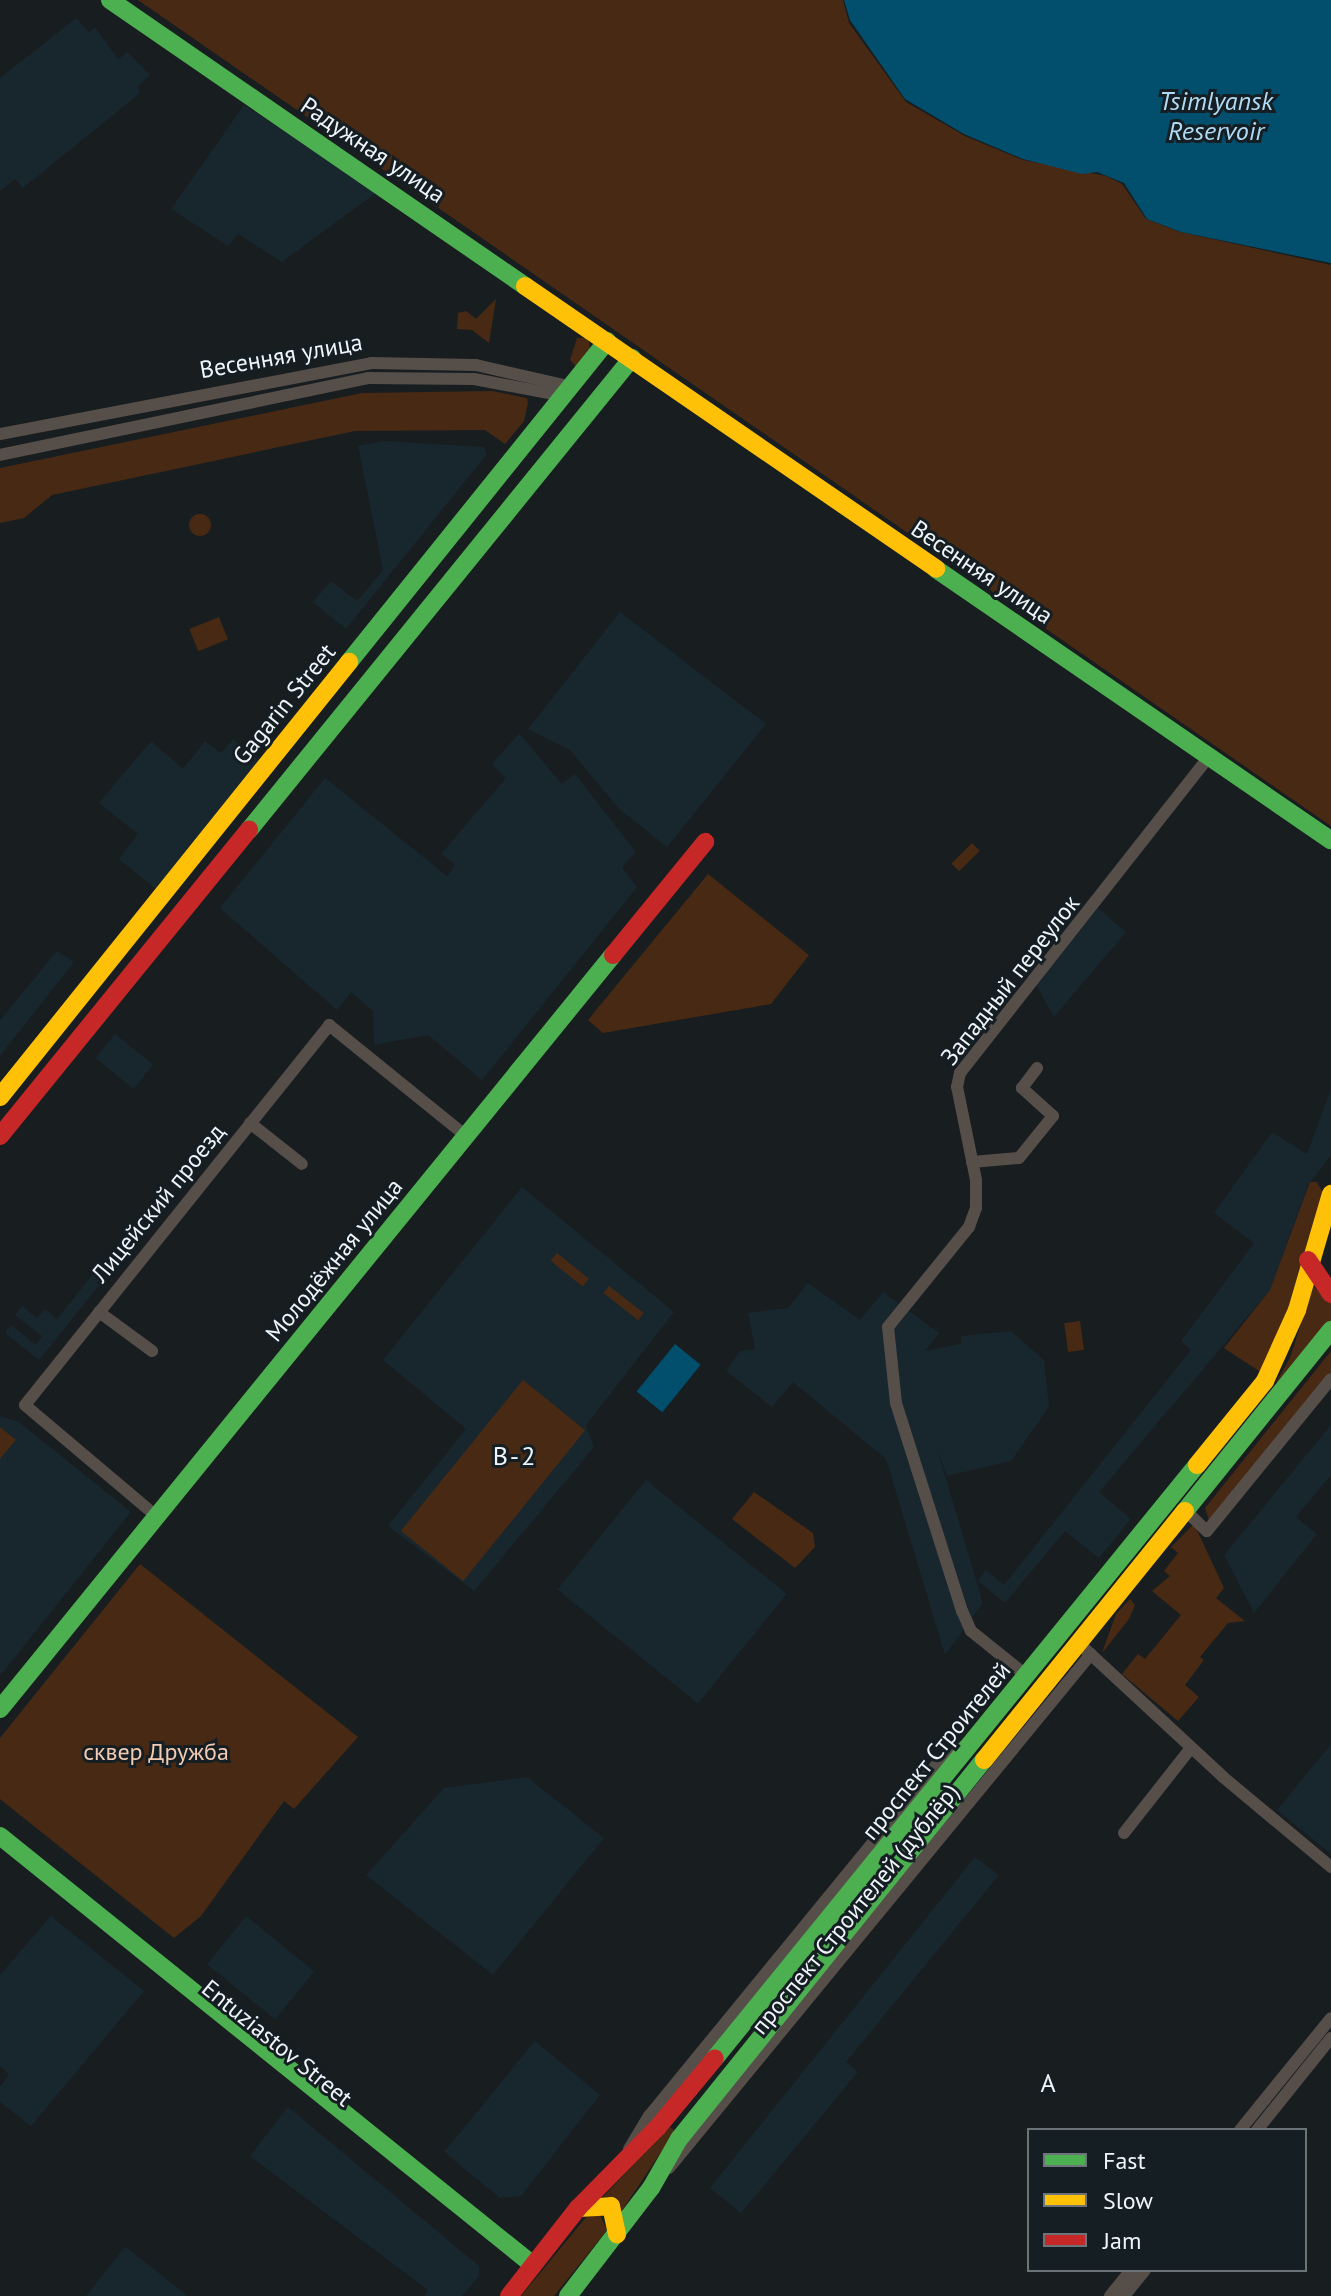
<!DOCTYPE html>
<meta charset="utf-8">
<style>
body{margin:0}
#map{position:relative;width:1331px;height:2296px;overflow:hidden;background:#181d20;font-family:"PT Sans",sans-serif}
div>[style]{position:absolute}
.built>*{inset:0;background:#18262e;transform-origin:0 0}
.green>*{inset:0;background:#482a14;transform-origin:0 0}
.round{border-radius:50%}
.water>*{inset:0;background:#024f6d;transform-origin:0 0}
.street>*{height:12px;margin:-6px;padding:0 6px;transform-origin:6px;border-radius:6px;background:#564e49}
.fast>*{height:18px;margin:-9px;padding:0 9px;transform-origin:9px;border-radius:9px;background:#4caf50}
.slow>*{height:18px;margin:-9px;padding:0 9px;transform-origin:9px;border-radius:9px;background:#ffc107}
.jam>*{height:18px;margin:-9px;padding:0 9px;transform-origin:9px;border-radius:9px;background:#c62828}
span{translate:-50% -50%;white-space:nowrap;text-align:center;line-height:1.15;-webkit-text-stroke:6px #151e23;paint-order:stroke}
.street-label{font-size:24px;color:#eff5f9}
.park-label{font-size:24px;color:#f2cbb2}
.water-label{font-size:26px;color:#b1dbf4;font-style:italic}
.neighbourhood-label{font-size:26px;color:#eff5f9;letter-spacing:2px}
.legend{position:absolute;left:1027px;top:2128px;width:280px;height:144px;box-sizing:border-box;background:#151e23;border:2px solid #6c7479;margin:0;padding:10px 14px;list-style:none;font-size:24px;color:#eff5f9}
.legend li{display:flex;align-items:center;gap:16px;height:40px}
.legend b{width:40px;border:2px solid #6c7479}
</style>
<div id="map">
<div class="built">
<div style="clip-path:polygon(76px 18px,89px 32px,95px 27px,118px 59px,128px 52px,150px 75px,138px 86px,140px 93px,23px 188px,15px 179px,0 191px,0 78px)"></div>
<div style="clip-path:polygon(244px 105px,377px 192px,282px 262px,238px 234px,228px 246px,171px 209px)"></div>
<div style="clip-path:polygon(384px 441px,484px 447px,487px 454px,346px 629px,313px 602px,331px 581px,357px 601px,383px 570px,358px 446px)"></div>
<div style="clip-path:polygon(620px 612px,766px 724px,667px 847px,618px 808px,570px 750px,528px 729px)"></div>
<div style="clip-path:polygon(519px 733px,562px 784px,575px 774px,636px 852px,622px 867px,637px 887px,482px 1080px,428px 1035px,374px 1045px,373px 1011px,351px 992px,337px 1010px,220px 908px,325px 778px,447px 876px,455px 865px,441px 854px,506px 778px,492px 764px)"></div>
<div style="clip-path:polygon(233px 739px,263px 763px,158px 891px,119px 859px,138px 834px,99px 803px,151px 741px,183px 769px,205px 741px,221px 753px)"></div>
<div style="clip-path:polygon(1098px 908px,1126px 932px,1054px 1017px,1036px 985px)"></div>
<div style="clip-path:polygon(57px 951px,74px 962px,0 1056px,0 1020px)"></div>
<div style="left:115px;top:1034px;width:49px;height:31px;rotate:39deg"></div>
<div style="clip-path:polygon(1331px 1089px,1331px 1155px,1308px 1185px,1270px 1290px,1099px 1492px,1131px 1519px,1099px 1558px,1065px 1531px,1005px 1603px,978px 1581px,986px 1570px,1004px 1585px,1191px 1350px,1181px 1341px,1254px 1243px,1214px 1213px,1272px 1132px,1307px 1154px)"></div>
<div style="clip-path:polygon(522px 1187px,674px 1312px,586px 1425px,594px 1447px,474px 1591px,388px 1526px,466px 1429px,383px 1360px)"></div>
<div style="clip-path:polygon(136px 1220px,146px 1227px,39px 1360px,5px 1333px,11px 1325px,36px 1345px,42px 1336px,15px 1315px,22px 1306px,37px 1318px,45px 1309px,57px 1319px)"></div>
<div style="clip-path:polygon(808px 1283px,860px 1320px,883px 1292px,939px 1333px,925px 1351px,961px 1344px,961px 1336px,1011px 1331px,1044px 1360px,1049px 1407px,1011px 1461px,947px 1476px,937px 1449px,983px 1603px,945px 1655px,886px 1459px,793px 1382px,772px 1407px,726px 1371px,740px 1351px,755px 1349px,748px 1313px,788px 1308px)"></div>
<div style="clip-path:polygon(0 1416px,19px 1422px,131px 1512px,0 1676px)"></div>
<div style="clip-path:polygon(1331px 1425px,1331px 1475px,1296px 1517px,1317px 1534px,1254px 1613px,1224px 1555px)"></div>
<div style="left:646px;top:1480px;width:181px;height:141px;rotate:39deg"></div>
<div style="clip-path:polygon(1331px 1744px,1331px 1854px,1277px 1810px)"></div>
<div style="clip-path:polygon(527px 1777px,604px 1838px,493px 1975px,366px 1875px,444px 1788px)"></div>
<div style="clip-path:polygon(975px 1857px,999px 1875px,846px 2062px,858px 2072px,741px 2213px,710px 2188px)"></div>
<div style="clip-path:polygon(51px 1916px,144px 1991px,31px 2126px,0 2102px,0 2087px,9px 2074px,0 2066px,0 1975px)"></div>
<div style="left:246px;top:1916px;width:88px;height:62px;rotate:39deg"></div>
<div style="clip-path:polygon(535px 2041px,600px 2095px,521px 2196px,500px 2198px,444px 2152px)"></div>
<div style="clip-path:polygon(288px 2107px,479px 2266px,479px 2276px,462px 2296px,424px 2296px,428px 2290px,250px 2156px)"></div>
<div style="clip-path:polygon(125px 2247px,126px 2247px,188px 2296px,86px 2296px)"></div>
</div>
<div class="green">
<div style="clip-path:polygon(138px 0,843px 0,849px 23px,906px 102px,965px 136px,1023px 160px,1106px 176px,1122px 184px,1146px 219px,1180px 232px,1331px 265px,1331px 826px)"></div>
<div style="clip-path:polygon(496px 299px,489px 343px,472px 330px,457px 329px,458px 313px,466px 311px,476px 319px)"></div>
<div style="clip-path:polygon(577px 338px,588px 338px,591px 353px,578px 369px,570px 360px)"></div>
<div style="clip-path:polygon(492px 391px,527px 398px,528px 403px,524px 421px,505px 444px,485px 430px,355px 431px,52px 495px,24px 518px,0 523px,0 468px,362px 393px)"></div>
<div class="round" style="left:189px;top:514px;width:22px;height:22px"></div>
<div style="left:219px;top:617px;width:24px;height:32px;rotate:68deg"></div>
<div style="left:972px;top:843px;width:11px;height:29px;rotate:45deg"></div>
<div style="clip-path:polygon(708px 874px,809px 955px,771px 1004px,603px 1033px,588px 1020px)"></div>
<div style="clip-path:polygon(1310px 1182px,1317px 1182px,1324px 1195px,1290px 1308px,1262px 1373px,1224px 1348px,1270px 1290px)"></div>
<div style="left:557px;top:1253px;width:41px;height:10px;rotate:39deg"></div>
<div style="left:609px;top:1286px;width:44px;height:9px;rotate:38deg"></div>
<div style="clip-path:polygon(1313px 1286px,1331px 1303px,1331px 1322px,1281px 1384px,1276px 1382px,1290px 1358px)"></div>
<div style="left:1080px;top:1321px;width:29px;height:16px;rotate:82deg"></div>
<div style="clip-path:polygon(1331px 1351px,1331px 1374px,1209px 1520px,1205px 1508px)"></div>
<div style="left:523px;top:1380px;width:80px;height:194px;rotate:39deg"></div>
<div style="clip-path:polygon(0 1427px,16px 1440px,0 1459px)"></div>
<div style="clip-path:polygon(754px 1492px,813px 1533px,815px 1547px,795px 1568px,732px 1519px)"></div>
<div style="clip-path:polygon(1194px 1524px,1224px 1588px,1216px 1598px,1245px 1621px,1228px 1623px,1200px 1657px,1204px 1660px,1185px 1685px,1199px 1697px,1178px 1721px,1122px 1674px,1138px 1654px,1145px 1659px,1181px 1615px,1152px 1591px,1170px 1576px,1164px 1571px,1178px 1553px,1171px 1547px)"></div>
<div style="clip-path:polygon(140px 1564px,358px 1737px,294px 1809px,284px 1801px,201px 1916px,174px 1938px,0 1799px,0 1738px)"></div>
<div style="clip-path:polygon(1130px 1599px,1135px 1605px,1129px 1619px,1102px 1653px,1116px 1614px)"></div>
<div style="clip-path:polygon(670px 2127px,675px 2131px,621px 2212px,602px 2198px)"></div>
<div style="clip-path:polygon(588px 2215px,600px 2215px,607px 2230px,554px 2296px,521px 2296px)"></div>
</div>
<div class="water">
<div style="clip-path:polygon(844px 0,1331px 0,1331px 263px,1181px 232px,1147px 219px,1124px 183px,1097px 172px,1082px 174px,1023px 159px,964px 134px,905px 99px,850px 20px)"></div>
<div style="left:675px;top:1344px;width:33px;height:61px;rotate:39deg"></div>
</div>
<div class="street">
<div style="left:0;top:434px;width:378px;rotate:-10.8deg"></div>
<div style="left:371px;top:363px;width:105px;rotate:1.1deg"></div>
<div style="left:476px;top:365px;width:98px;rotate:12.9deg"></div>
<div style="left:0;top:455px;width:377px;rotate:-11.8deg"></div>
<div style="left:369px;top:378px;width:105px;rotate:0.5deg"></div>
<div style="left:474px;top:379px;width:92px;rotate:10.7deg"></div>
<div style="left:250px;top:1123px;width:66px;rotate:38.3deg"></div>
<div style="left:972px;top:1162px;width:47px;rotate:-4.9deg"></div>
<div style="left:1019px;top:1158px;width:54px;rotate:-51deg"></div>
<div style="left:1053px;top:1116px;width:42px;rotate:-137.9deg"></div>
<div style="left:1022px;top:1088px;width:25px;rotate:-53deg"></div>
<div style="left:99px;top:1312px;width:66px;rotate:36.3deg"></div>
<div style="left:1186px;top:1511px;width:29px;rotate:44deg"></div>
<div style="left:1207px;top:1531px;width:196px;rotate:-50.8deg"></div>
<div style="left:155px;top:1515px;width:170px;rotate:-139.8deg"></div>
<div style="left:25px;top:1405px;width:487px;rotate:-51.3deg"></div>
<div style="left:329px;top:1025px;width:175px;rotate:39deg"></div>
<div style="left:1085px;top:1649px;width:188px;rotate:42.8deg"></div>
<div style="left:1223px;top:1777px;width:141px;rotate:39.8deg"></div>
<div style="left:1027px;top:1676px;width:72px;rotate:-141.2deg"></div>
<div style="left:971px;top:1631px;width:22px;rotate:-114deg"></div>
<div style="left:962px;top:1611px;width:218px;rotate:-107.6deg"></div>
<div style="left:896px;top:1403px;width:76px;rotate:-96deg"></div>
<div style="left:888px;top:1327px;width:129px;rotate:-51deg"></div>
<div style="left:969px;top:1227px;width:20px;rotate:-70deg"></div>
<div style="left:976px;top:1208px;width:28px;rotate:-90deg"></div>
<div style="left:976px;top:1180px;width:95px;rotate:-101.5deg"></div>
<div style="left:957px;top:1087px;width:14px;rotate:-78deg"></div>
<div style="left:960px;top:1073px;width:402px;rotate:-51.8deg"></div>
<div style="left:1124px;top:1833px;width:108px;rotate:-51.8deg"></div>
<div style="left:1240px;top:2130px;width:144px;rotate:-50.9deg"></div>
<div style="left:1257px;top:2130px;width:118px;rotate:-51.2deg"></div>
<div style="left:629px;top:2149px;width:39px;rotate:-59deg"></div>
<div style="left:649px;top:2116px;width:456px;rotate:-50.7deg"></div>
<div style="left:938px;top:1763px;width:35px;rotate:-33deg"></div>
<div style="left:669px;top:2168px;width:665px;rotate:-50.61deg"></div>
<div style="left:1110px;top:2296px;width:33px;rotate:-51deg"></div>
<div style="left:1124px;top:2296px;width:33px;rotate:-51deg"></div>
</div>
<div class="fast">
<div style="left:110px;top:0;width:504px;rotate:34.57deg"></div>
<div style="left:936px;top:569px;width:479px;rotate:34.5deg"></div>
<div style="left:349px;top:662px;width:412px;rotate:-51.2deg"></div>
<div style="left:249px;top:830px;width:608px;rotate:-50.94deg"></div>
<div style="left:1185px;top:1511px;width:233px;rotate:-51.1deg"></div>
<div style="left:0;top:1709px;width:972px;rotate:-50.89deg"></div>
<div style="left:0;top:1836px;width:684px;rotate:38.83deg"></div>
<div style="left:715px;top:2058px;width:764px;rotate:-50.9deg"></div>
<div style="left:568px;top:2296px;width:136px;rotate:-52.5deg"></div>
<div style="left:651px;top:2188px;width:56px;rotate:-60.3deg"></div>
<div style="left:679px;top:2139px;width:486px;rotate:-51.2deg"></div>
</div>
<div class="slow">
<div style="left:525px;top:286px;width:499px;rotate:34.5deg"></div>
<div style="left:0;top:1097px;width:558px;rotate:-51.26deg"></div>
<div style="left:1197px;top:1465px;width:108px;rotate:-51deg"></div>
<div style="left:1265px;top:1381px;width:78px;rotate:-65.7deg"></div>
<div style="left:1297px;top:1310px;width:121px;rotate:-73.7deg"></div>
<div style="left:984px;top:1760px;width:320px;rotate:-51.1deg"></div>
<div style="left:578px;top:2208px;width:33px;rotate:-3deg"></div>
<div style="left:611px;top:2206px;width:29px;rotate:78deg"></div>
</div>
<div class="jam">
<div style="left:613px;top:955px;width:146px;rotate:-50.8deg"></div>
<div style="left:0;top:1136px;width:395px;rotate:-50.9deg"></div>
<div style="left:1308px;top:1260px;width:41px;rotate:55.9deg"></div>
<div style="left:509px;top:2296px;width:112px;rotate:-51.9deg"></div>
<div style="left:578px;top:2208px;width:114px;rotate:-45.4deg"></div>
<div style="left:658px;top:2127px;width:89px;rotate:-50.4deg"></div>
</div>
<div class="street-label">
<span style="left:373px;top:150px;rotate:34deg">Радужная улица</span>
<span style="left:281px;top:356px;rotate:-10deg">Весенняя улица</span>
<span style="left:982px;top:572px;rotate:34deg">Весенняя улица</span>
<span style="left:284px;top:704px;rotate:-51deg">Gagarin Street</span>
<span style="left:1010px;top:980px;rotate:-52deg">Западный переулок</span>
<span style="left:158px;top:1203px;rotate:-51deg">Лицейский проезд</span>
<span style="left:334px;top:1260px;rotate:-51deg">Молодёжная улица</span>
<span style="left:936px;top:1751px;rotate:-51deg">проспект Строителей</span>
<span style="left:855px;top:1909px;rotate:-51deg">проспект Строителей (дублёр)</span>
<span style="left:277px;top:2043px;rotate:39deg">Entuziastov Street</span>
</div>
<div class="park-label">
<span style="left:156px;top:1752px">сквер Дружба</span>
</div>
<div class="water-label">
<span style="left:1216px;top:116px">Tsimlyansk<br>Reservoir</span>
</div>
<div class="neighbourhood-label">
<span style="left:515px;top:1456px">В-2</span>
<span style="left:1049px;top:2083px">А</span>
</div>
<ul class="legend">
<li><b style="height:10px;background:#4caf50"></b>Fast</li>
<li><b style="height:10px;background:#ffc107"></b>Slow</li>
<li><b style="height:10px;background:#c62828"></b>Jam</li>
</ul>
</div>
